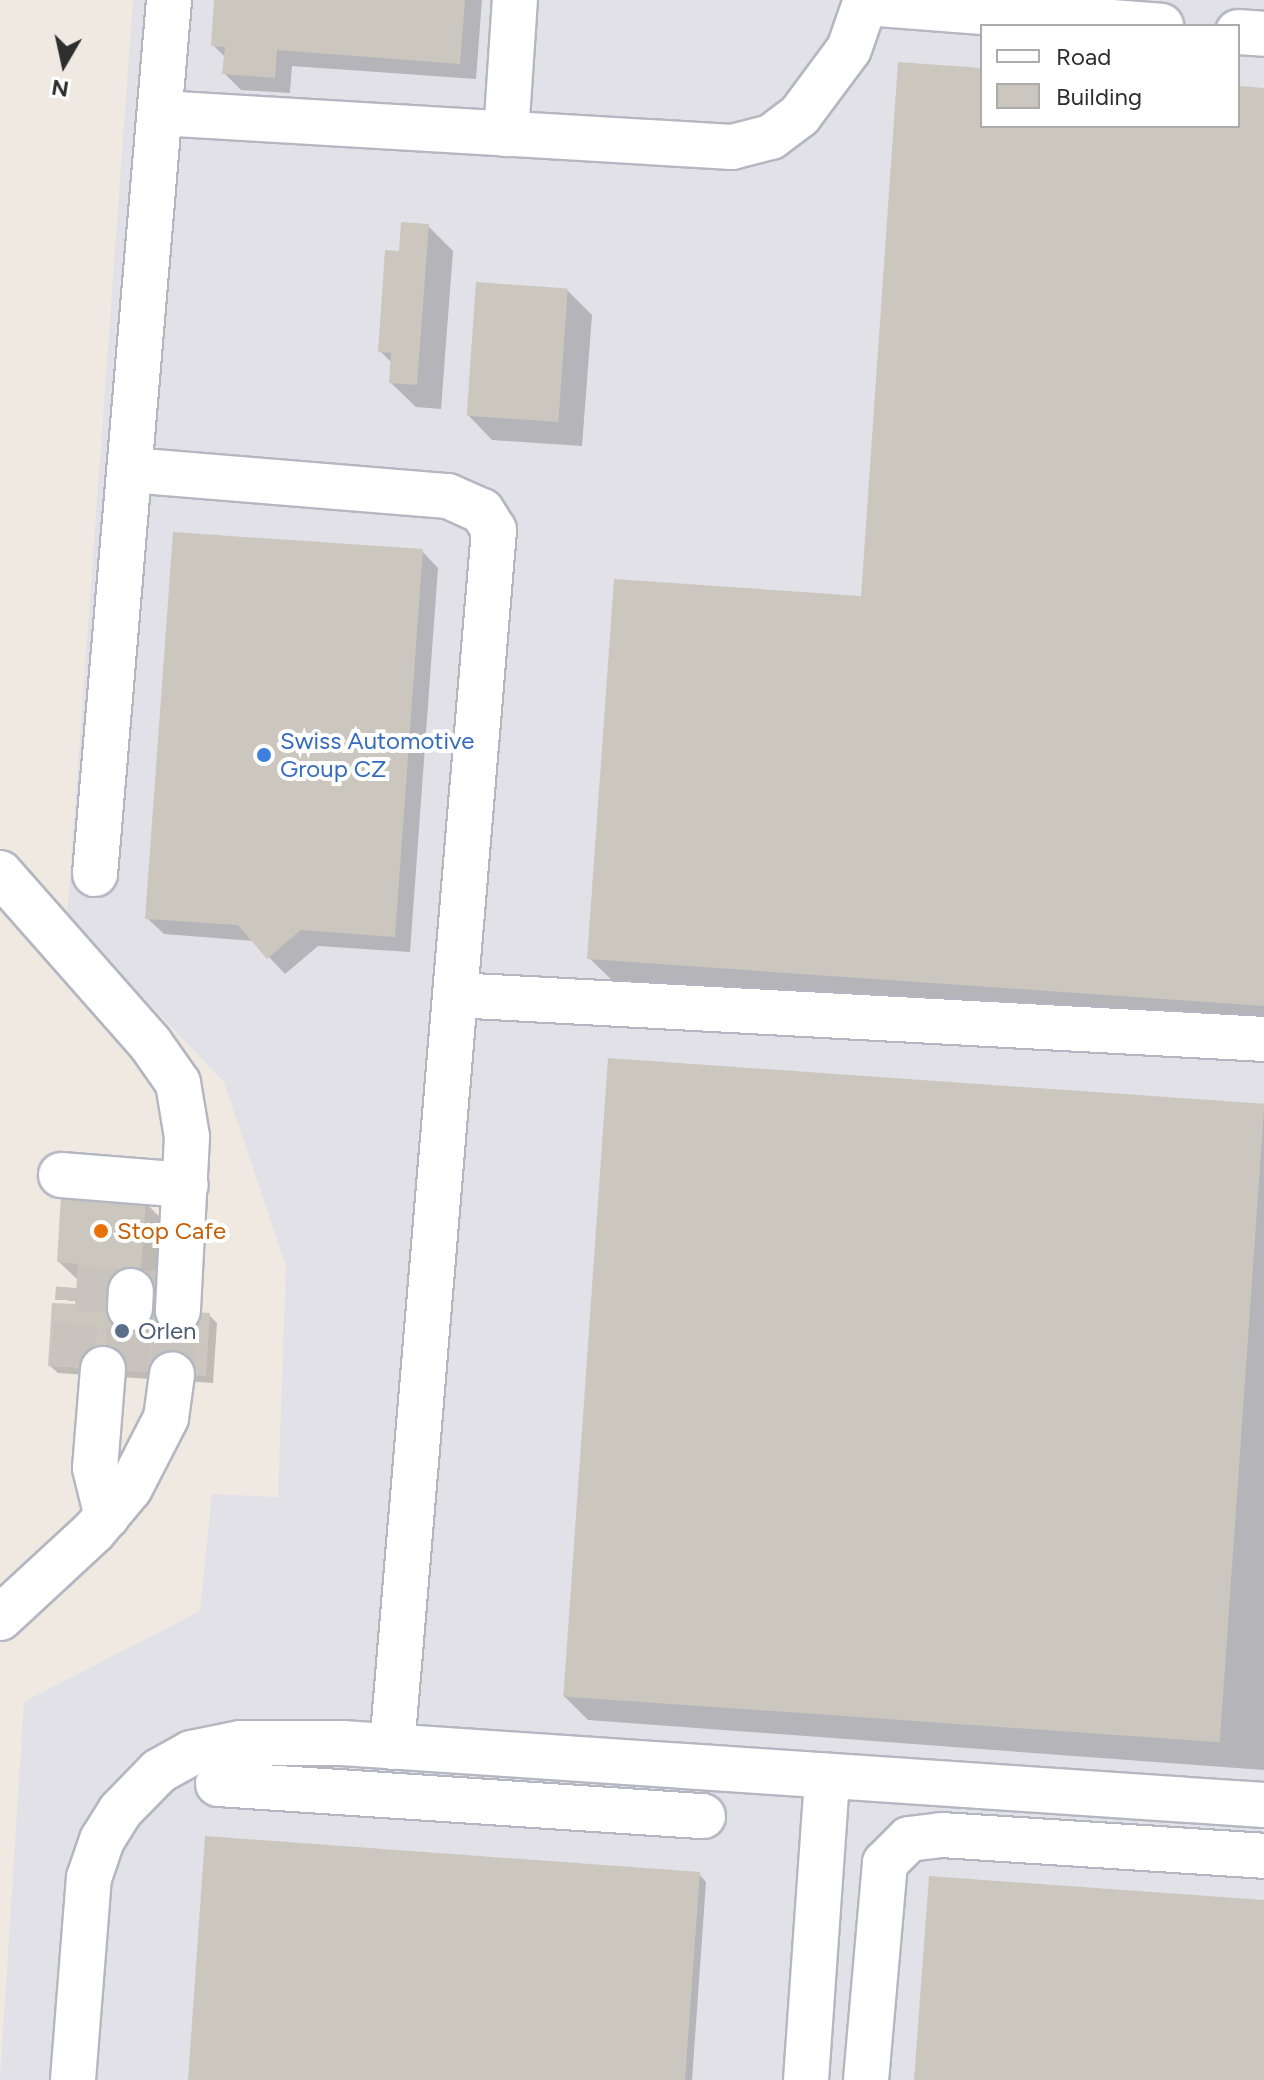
<!DOCTYPE html>
<style>
body{margin:0}
#map{position:relative;width:1264px;height:2080px;overflow:hidden;background:#efe9e1;font-family:Figtree,sans-serif}
div>[style]{position:absolute}
.industrial>*{inset:0;background:#e3e1e8}
.shadow>*{inset:0;background:#0003}
.building>*{inset:0;background:#cbc7bf;transform-origin:0 0}
.minor-tunnel>*{height:44px;margin-top:-22px;transform-origin:0;background:repeating-linear-gradient(90deg,#c8c4bd 0 44px,transparent 0 66px)}
.roads{filter:drop-shadow(2px 0 #b4b7c1) drop-shadow(-2px 0 #b4b7c1) drop-shadow(0 2px #b4b7c1) drop-shadow(0 -2px #b4b7c1)}
.minor>*{height:44px;margin:-22px;padding:0 22px;transform-origin:22px;border-radius:22px;background:#fff}
.dots>*{width:22px;height:22px;translate:-50% -50%;box-sizing:border-box;border:4px solid #fff;border-radius:50%}
span{translate:-50% -50%;white-space:nowrap;text-align:center;line-height:1.15;-webkit-text-stroke:8px #fff;paint-order:stroke}
.shop-label{font-size:24px;color:#366cbe}
.left{translate:0 -50%;text-align:left}
.food-label{font-size:24px;color:#c56008}
.service-label{font-size:24px;color:#4e5e75}
.legend{position:absolute;left:980px;top:24px;width:260px;height:104px;box-sizing:border-box;background:#fff;border:2px solid #ababab;margin:0;padding:10px 14px;list-style:none;font-size:24px;color:#2e2e2e}
.legend li{display:flex;align-items:center;gap:16px;height:40px}
.legend b{width:40px;border:2px solid #ababab}
.north{position:absolute;left:24px;top:24px;width:80px;height:80px;-webkit-text-stroke:6px #fff;paint-order:stroke;rotate:189deg;font-size:22px;font-weight:700;line-height:32px;text-align:center;color:#2e2e2e}
.north::after{content:'';display:block;margin:auto;width:28px;height:36px;background:#2e2e2e;clip-path:polygon(50% 0,100% 100%,50% 72%,0 100%)}
</style>
<div id="map">
<div class="industrial">
<div style="clip-path:polygon(evenodd,133px 0,1264px 0,1264px 2080px,0 2080px,24px 1702px,200px 1611px,212px 1494px,278px 1497px,286px 1266px,224px 1082px,67px 918px,133px 0,982px 26px,1238px 26px,1238px 126px,982px 126px,982px 26px)"></div>
</div>
<div class="shadow">
<div style="clip-path:polygon(216px 0,482px 0,476px 79px,292px 66px,290px 93px,241px 90px,224px 73px,226px 58px,213px 45px)"></div>
<div style="clip-path:polygon(982px 70px,982px 126px,1238px 126px,1238px 88px,1264px 90px,1264px 1028px,614px 982px,589px 958px,863px 598px)"></div>
<div style="clip-path:polygon(428px 226px,453px 251px,441px 409px,416px 407px,391px 383px,393px 364px,380px 351px,401px 253px)"></div>
<div style="clip-path:polygon(567px 290px,592px 315px,582px 446px,492px 440px,468px 415px)"></div>
<div style="clip-path:polygon(422px 551px,438px 568px,410px 952px,318px 946px,285px 974px,254px 941px,164px 934px,147px 918px)"></div>
<div style="clip-path:polygon(1264px 1108px,1264px 1770px,588px 1720px,563px 1695px)"></div>
<div style="clip-path:polygon(145px 1202px,169px 1227px,165px 1291px,128px 1289px,127px 1310px,209px 1315px,217px 1323px,213px 1383px,58px 1373px,50px 1366px,77px 1306px,79px 1281px,59px 1262px)"></div>
<div style="clip-path:polygon(699px 1874px,706px 1882px,692px 2080px,190px 2080px)"></div>
</div>
<div class="building">
<div style="clip-path:polygon(214px 0,465px 0,460px 64px,277px 50px,275px 78px,222px 74px,225px 47px,211px 46px)"></div>
<div style="clip-path:polygon(898px 62px,982px 68px,982px 126px,1238px 126px,1238px 86px,1264px 88px,1264px 1006px,587px 959px,614px 579px,861px 596px)"></div>
<div style="clip-path:polygon(401px 222px,429px 224px,417px 385px,389px 383px,391px 353px,378px 352px,385px 250px,399px 251px)"></div>
<div style="left:476px;top:282px;width:92px;height:134px;rotate:4deg"></div>
<div style="clip-path:polygon(173px 532px,423px 549px,395px 937px,301px 930px,267px 959px,238px 925px,145px 919px)"></div>
<div style="left:608px;top:1058px;width:658px;height:640px;rotate:4deg"></div>
<div style="clip-path:polygon(61px 1195px,146px 1200px,141px 1268px,122px 1267px,119px 1307px,210px 1313px,206px 1376px,48px 1366px,52px 1303px,75px 1304px,78px 1264px,57px 1262px)"></div>
<div style="clip-path:polygon(205px 1836px,700px 1872px,685px 2080px,188px 2080px)"></div>
<div style="clip-path:polygon(929px 1876px,1264px 1900px,1264px 2080px,914px 2080px)"></div>
</div>
<div class="minor-tunnel">
<div style="left:72px;top:1367px;width:79px;rotate:-85.7deg"></div>
<div style="left:78px;top:1288px;width:77px;rotate:3.7deg"></div>
<div style="left:126px;top:1371px;width:63px;rotate:-86.4deg"></div>
<div style="left:172px;top:1374px;width:63px;rotate:-84.6deg"></div>
</div>
<div class="roads">
<div class="minor">
<div style="left:1238px;top:32px;width:26px;rotate:4deg"></div>
<div style="left:160px;top:113px;width:573px;rotate:3.4deg"></div>
<div style="left:732px;top:147px;width:40px;rotate:-14.4deg"></div>
<div style="left:771px;top:137px;width:36px;rotate:-37deg"></div>
<div style="left:800px;top:115px;width:82px;rotate:-53.4deg"></div>
<div style="left:849px;top:49px;width:49px;rotate:-70.8deg"></div>
<div style="left:865px;top:3px;width:297px;rotate:4.4deg"></div>
<div style="left:506px;top:134px;width:134px;rotate:-86.2deg"></div>
<div style="left:130px;top:470px;width:319px;rotate:4.7deg"></div>
<div style="left:448px;top:496px;width:37px;rotate:24deg"></div>
<div style="left:482px;top:511px;width:22px;rotate:58deg"></div>
<div style="left:494px;top:530px;width:1221px;rotate:94.79deg"></div>
<div style="left:0;top:873px;width:227px;rotate:48.6deg"></div>
<div style="left:150px;top:1043px;width:49px;rotate:55deg"></div>
<div style="left:178px;top:1083px;width:55px;rotate:80.5deg"></div>
<div style="left:187px;top:1137px;width:174px;rotate:93deg"></div>
<div style="left:95px;top:874px;width:877px;rotate:-85.16deg"></div>
<div style="left:455px;top:995px;width:810px;rotate:3.11deg"></div>
<div style="left:61px;top:1175px;width:125px;rotate:4.6deg"></div>
<div style="left:130px;top:1308px;width:17px;rotate:-87deg"></div>
<div style="left:103px;top:1369px;width:99px;rotate:94.6deg"></div>
<div style="left:95px;top:1468px;width:50px;rotate:76.2deg"></div>
<div style="left:0;top:1618px;width:128px;rotate:-42.8deg"></div>
<div style="left:94px;top:1531px;width:56px;rotate:-50.1deg"></div>
<div style="left:130px;top:1488px;width:79px;rotate:-62.8deg"></div>
<div style="left:166px;top:1418px;width:44px;rotate:-82.2deg"></div>
<div style="left:218px;top:1784px;width:486px;rotate:3.8deg"></div>
<div style="left:73px;top:2080px;width:203px;rotate:-85.5deg"></div>
<div style="left:89px;top:1878px;width:40px;rotate:-71.1deg"></div>
<div style="left:102px;top:1840px;width:34px;rotate:-58deg"></div>
<div style="left:120px;top:1811px;width:56px;rotate:-45.7deg"></div>
<div style="left:159px;top:1771px;width:37px;rotate:-29deg"></div>
<div style="left:191px;top:1753px;width:50px;rotate:-11.5deg"></div>
<div style="left:240px;top:1743px;width:102px"></div>
<div style="left:342px;top:1743px;width:924px;rotate:3.85deg"></div>
<div style="left:806px;top:2080px;width:305px;rotate:-86deg"></div>
<div style="left:866px;top:2080px;width:218px;rotate:-85deg"></div>
<div style="left:885px;top:1863px;width:34px;rotate:-45deg"></div>
<div style="left:909px;top:1839px;width:33px;rotate:-7deg"></div>
<div style="left:942px;top:1835px;width:323px;rotate:3.7deg"></div>
</div>
</div>
<div class="dots">
<div style="left:264px;top:755px;background:#3f7fe0"></div>
<div style="left:101px;top:1231px;background:#e8710a"></div>
<div style="left:122px;top:1331px;background:#5c6f8a"></div>
</div>
<div class="shop-label">
<span class="left" style="left:280px;top:755px">Swiss Automotive<br>Group CZ</span>
</div>
<div class="food-label">
<span class="left" style="left:117px;top:1231px">Stop Cafe</span>
</div>
<div class="service-label">
<span class="left" style="left:138px;top:1331px">Orlen</span>
</div>
<ul class="legend">
<li><b style="height:10px;background:#fff"></b>Road</li>
<li><b style="height:22px;background:#cbc7bf"></b>Building</li>
</ul>
<div class="north">N</div>
</div>
